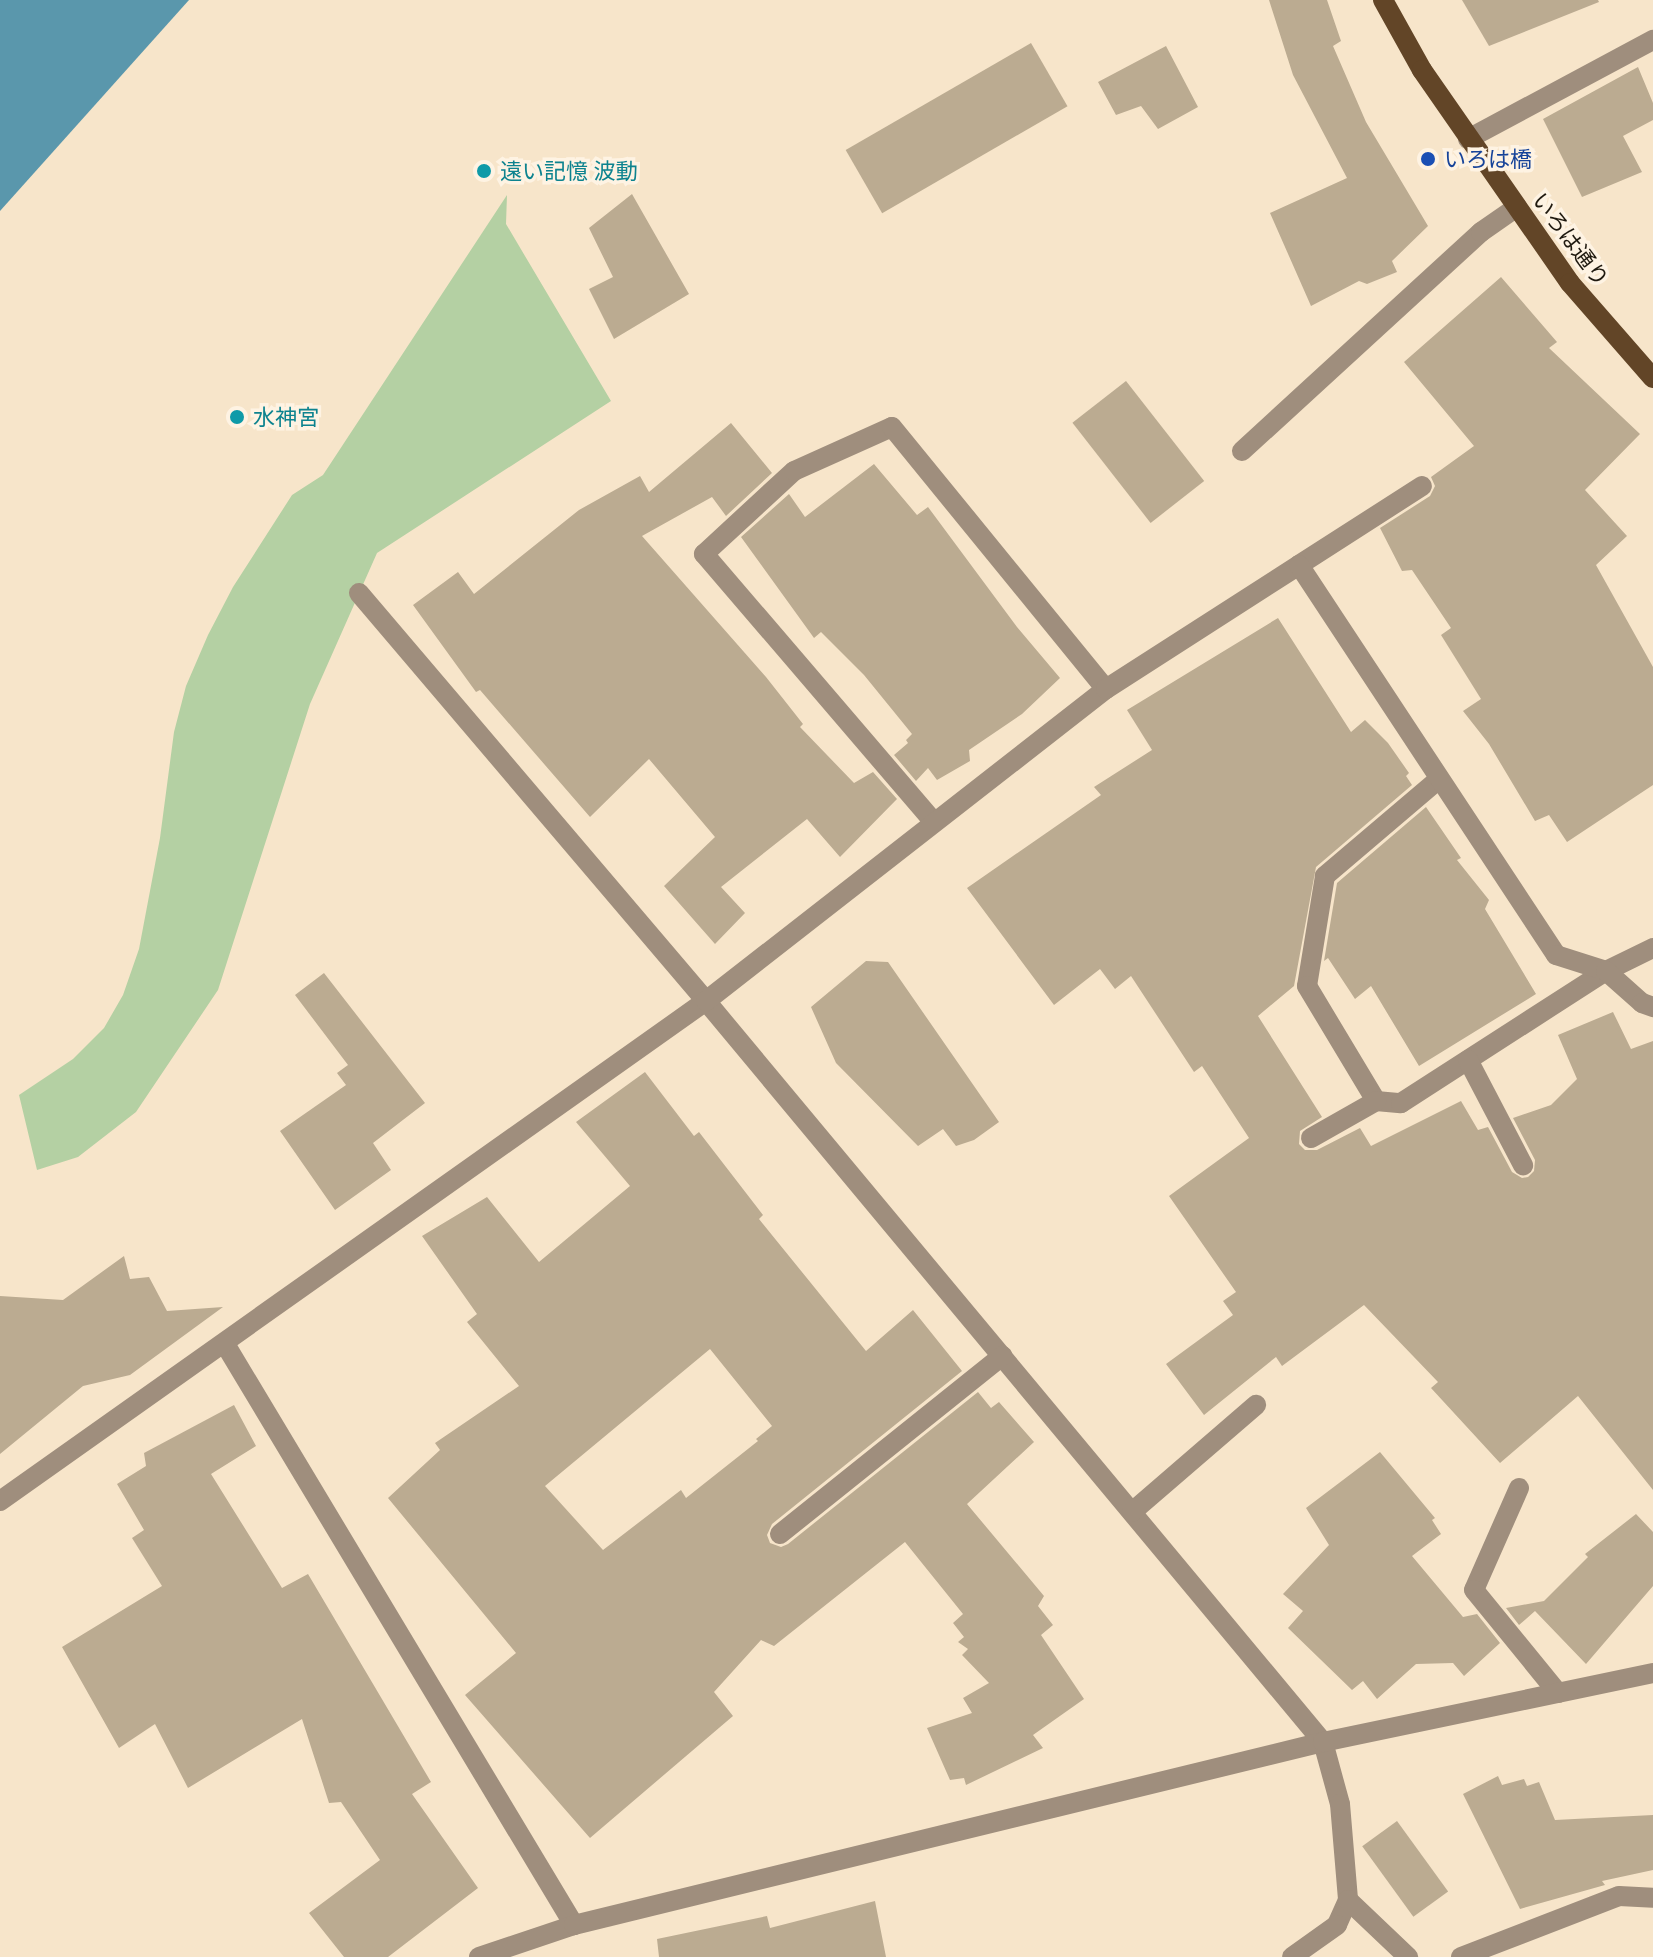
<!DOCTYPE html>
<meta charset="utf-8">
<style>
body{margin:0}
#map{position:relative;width:1653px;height:1957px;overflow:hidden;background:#f7e5ca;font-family:"Noto Sans","Noto Sans JP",sans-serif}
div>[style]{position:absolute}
.green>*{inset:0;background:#b4d0a3}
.water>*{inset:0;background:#5a97ac}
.building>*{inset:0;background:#bbab91;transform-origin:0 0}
.minor>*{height:20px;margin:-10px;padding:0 10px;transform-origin:10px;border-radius:10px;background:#9f8e7d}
.major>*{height:20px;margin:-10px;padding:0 10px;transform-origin:10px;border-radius:10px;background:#624527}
.dots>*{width:22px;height:22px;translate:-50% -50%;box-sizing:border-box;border:4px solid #fef3e3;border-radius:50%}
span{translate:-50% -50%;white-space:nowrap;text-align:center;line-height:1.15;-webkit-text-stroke:7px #fef3e3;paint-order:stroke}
.transit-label{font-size:22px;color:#164399}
.left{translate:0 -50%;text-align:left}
.culture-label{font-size:22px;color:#0d838f}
.street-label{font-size:22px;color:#1f190f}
</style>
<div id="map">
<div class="green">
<div style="clip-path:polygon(507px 195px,506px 224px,611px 401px,377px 553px,310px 704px,218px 990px,136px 1112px,78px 1157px,37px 1170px,19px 1095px,73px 1059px,104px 1028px,123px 995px,139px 949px,160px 838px,174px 732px,186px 686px,208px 635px,233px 587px,292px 495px,323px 475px)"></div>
</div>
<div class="water">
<div style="clip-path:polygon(0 0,189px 0,0 211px)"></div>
</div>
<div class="building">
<div style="clip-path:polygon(1269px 0,1327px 0,1341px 41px,1333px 46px,1366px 122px,1428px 226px,1392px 261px,1397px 272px,1367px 284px,1359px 281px,1311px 306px,1270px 213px,1347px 178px,1293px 75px)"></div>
<div style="clip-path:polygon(1462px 0,1598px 0,1599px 2px,1489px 46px)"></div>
<div style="left:1031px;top:43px;width:73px;height:214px;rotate:60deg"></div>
<div style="clip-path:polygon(1166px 46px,1198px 107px,1158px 129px,1141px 106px,1116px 115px,1098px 82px)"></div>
<div style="clip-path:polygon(1638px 67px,1653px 103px,1653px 120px,1623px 136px,1642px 172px,1582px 197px,1543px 119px)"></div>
<div style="clip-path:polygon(632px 194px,689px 294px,614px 339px,589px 289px,613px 277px,589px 228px)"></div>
<div style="clip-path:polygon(1501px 277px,1557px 342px,1549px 348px,1640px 434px,1585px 490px,1627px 536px,1596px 565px,1653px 667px,1653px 785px,1567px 842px,1549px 815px,1535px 821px,1489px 744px,1463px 711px,1481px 699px,1441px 635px,1451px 628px,1412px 570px,1402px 571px,1380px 528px,1430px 496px,1435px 486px,1431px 477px,1474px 446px,1404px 362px)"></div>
<div style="left:1126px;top:381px;width:127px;height:68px;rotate:52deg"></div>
<div style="clip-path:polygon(731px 423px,772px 473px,726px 516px,712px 497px,642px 536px,766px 677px,803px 724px,800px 727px,854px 783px,873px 772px,897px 799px,840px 857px,807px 819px,721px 887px,745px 913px,715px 944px,664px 886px,715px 837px,649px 759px,590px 817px,480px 690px,476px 692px,413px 605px,458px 572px,474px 594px,579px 510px,640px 476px,649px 492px)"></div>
<div style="clip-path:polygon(874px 464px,917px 515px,928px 507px,1017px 627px,1060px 678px,1022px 714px,969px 750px,970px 761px,937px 780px,928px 768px,916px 781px,894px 755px,908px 743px,906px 740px,912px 734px,864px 675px,821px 632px,814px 638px,741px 537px,789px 494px,805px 517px)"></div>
<div style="clip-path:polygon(1278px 618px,1351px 732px,1365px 720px,1388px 743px,1409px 773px,1406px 776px,1412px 785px,1316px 867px,1294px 986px,1258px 1016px,1322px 1117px,1300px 1131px,1299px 1144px,1305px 1150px,1317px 1150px,1360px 1128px,1371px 1146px,1461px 1101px,1478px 1130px,1488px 1127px,1512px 1172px,1522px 1178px,1528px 1177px,1534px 1171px,1535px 1160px,1513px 1118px,1551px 1105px,1577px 1079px,1558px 1035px,1613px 1012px,1631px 1049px,1653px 1041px,1653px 1490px,1578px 1396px,1500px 1463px,1431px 1388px,1438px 1382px,1364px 1305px,1282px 1366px,1276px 1357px,1204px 1415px,1166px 1364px,1233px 1315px,1223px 1301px,1236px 1292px,1169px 1196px,1249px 1138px,1202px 1066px,1194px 1072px,1131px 976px,1115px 989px,1100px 969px,1054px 1005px,967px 888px,1101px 795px,1094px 787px,1152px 750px,1127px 710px)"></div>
<div style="clip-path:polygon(1426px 807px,1461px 858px,1457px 860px,1489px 900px,1485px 909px,1536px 994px,1419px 1066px,1371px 986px,1355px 999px,1328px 958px,1324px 961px,1337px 883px)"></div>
<div style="clip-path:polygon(866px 961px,888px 962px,999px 1122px,974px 1140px,956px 1146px,943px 1129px,918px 1146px,836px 1063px,811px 1007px)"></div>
<div style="clip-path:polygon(324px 973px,425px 1103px,373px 1143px,391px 1170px,335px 1210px,280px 1131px,346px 1085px,337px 1073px,348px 1065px,295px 995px)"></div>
<div style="clip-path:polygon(evenodd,645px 1072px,694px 1136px,699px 1132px,763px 1215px,759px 1219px,866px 1351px,913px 1310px,962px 1371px,772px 1524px,767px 1535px,770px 1543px,781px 1547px,788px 1544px,978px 1392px,991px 1408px,999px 1402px,1034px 1442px,967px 1504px,1044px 1596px,1038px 1606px,1053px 1625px,1041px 1635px,1084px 1699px,1033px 1735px,1043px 1748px,966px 1785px,964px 1778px,950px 1780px,927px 1728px,972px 1713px,963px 1698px,989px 1683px,962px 1655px,968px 1649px,958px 1642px,964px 1637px,953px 1623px,963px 1614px,905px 1542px,774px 1646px,761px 1640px,714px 1692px,733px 1716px,590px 1838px,465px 1695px,516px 1653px,388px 1498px,440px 1450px,435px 1443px,519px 1386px,467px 1322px,477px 1314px,422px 1236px,487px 1197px,539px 1262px,630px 1186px,576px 1122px,645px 1072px,710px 1349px,772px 1426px,756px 1439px,758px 1441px,686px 1498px,681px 1490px,603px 1550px,545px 1486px,710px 1349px)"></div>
<div style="clip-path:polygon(124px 1256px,130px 1279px,149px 1277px,167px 1311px,223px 1307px,130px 1375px,83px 1386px,0 1454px,0 1296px,63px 1300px)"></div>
<div style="clip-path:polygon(234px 1405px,256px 1446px,211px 1474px,282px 1588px,308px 1574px,431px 1782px,412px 1794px,478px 1888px,388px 1957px,344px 1957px,309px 1913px,380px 1860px,341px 1802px,329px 1803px,302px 1719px,188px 1788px,155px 1724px,119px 1748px,62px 1647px,162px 1586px,132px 1538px,144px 1530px,117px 1484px,146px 1466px,144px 1453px)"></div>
<div style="clip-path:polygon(1380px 1452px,1435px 1518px,1432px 1520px,1441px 1534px,1412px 1556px,1463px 1617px,1477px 1614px,1500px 1643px,1464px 1676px,1453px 1663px,1416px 1664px,1377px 1699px,1363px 1681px,1352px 1690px,1288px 1628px,1303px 1611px,1283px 1594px,1329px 1545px,1306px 1508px)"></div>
<div style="clip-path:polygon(1636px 1514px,1653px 1532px,1653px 1586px,1586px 1664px,1535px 1611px,1519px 1625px,1506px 1608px,1544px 1601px,1588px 1557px,1585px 1554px)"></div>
<div style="clip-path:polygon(1498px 1776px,1502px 1785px,1524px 1779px,1527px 1786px,1539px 1782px,1555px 1820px,1653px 1815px,1653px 1870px,1602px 1881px,1605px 1885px,1520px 1909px,1463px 1794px)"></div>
<div style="left:1397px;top:1821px;width:87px;height:43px;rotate:54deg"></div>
<div style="clip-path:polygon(875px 1901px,886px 1957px,659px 1957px,657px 1939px,767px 1916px,770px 1928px)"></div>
</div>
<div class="minor">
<div style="left:1468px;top:139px;width:210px;rotate:-28.2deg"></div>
<div style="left:1242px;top:451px;width:324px;rotate:-42.5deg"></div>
<div style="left:1481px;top:232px;width:44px;rotate:-34.8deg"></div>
<div style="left:1299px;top:565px;width:146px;rotate:-32.7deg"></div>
<div style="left:359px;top:593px;width:536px;rotate:49.62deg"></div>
<div style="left:706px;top:1001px;width:964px;rotate:50.22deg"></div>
<div style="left:1323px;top:1742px;width:64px;rotate:74.7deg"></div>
<div style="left:1340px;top:1804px;width:96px;rotate:85.2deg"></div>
<div style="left:1348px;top:1900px;width:27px;rotate:114deg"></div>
<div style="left:1337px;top:1925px;width:55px;rotate:144.6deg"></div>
<div style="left:1439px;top:779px;width:150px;rotate:139.6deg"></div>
<div style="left:1325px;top:876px;width:111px;rotate:99.3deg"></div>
<div style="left:1307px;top:986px;width:134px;rotate:59deg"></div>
<div style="left:1376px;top:1101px;width:25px;rotate:5deg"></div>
<div style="left:1401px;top:1103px;width:244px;rotate:-32.8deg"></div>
<div style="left:1606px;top:971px;width:52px;rotate:-26.1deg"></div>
<div style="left:933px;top:821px;width:352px;rotate:-130.6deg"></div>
<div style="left:704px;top:554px;width:122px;rotate:-42.7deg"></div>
<div style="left:794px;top:471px;width:107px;rotate:-24.2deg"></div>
<div style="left:892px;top:427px;width:338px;rotate:50.8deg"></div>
<div style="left:1468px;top:1060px;width:119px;rotate:62.4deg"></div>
<div style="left:1311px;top:1138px;width:75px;rotate:-29.6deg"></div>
<div style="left:225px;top:1344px;width:678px;rotate:59.01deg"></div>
<div style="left:1519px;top:1488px;width:111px;rotate:113.8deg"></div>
<div style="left:1474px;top:1590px;width:133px;rotate:50.8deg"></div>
<div style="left:0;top:1501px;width:865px;rotate:-35.31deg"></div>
<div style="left:706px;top:1001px;width:507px;rotate:-37.95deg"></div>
<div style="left:1106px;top:689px;width:229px;rotate:-32.7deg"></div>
<div style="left:1299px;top:565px;width:467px;rotate:56.6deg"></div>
<div style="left:1556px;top:955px;width:52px;rotate:17.7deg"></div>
<div style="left:1606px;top:971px;width:48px;rotate:41.6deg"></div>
<div style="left:1642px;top:1003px;width:12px;rotate:20deg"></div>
<div style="left:1132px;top:1512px;width:164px;rotate:-40.8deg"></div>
<div style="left:780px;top:1534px;width:285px;rotate:-38.7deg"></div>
<div style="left:1348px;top:1900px;width:83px;rotate:43.5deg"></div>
<div style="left:479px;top:1957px;width:100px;rotate:-18.6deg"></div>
<div style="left:574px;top:1925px;width:771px;rotate:-13.73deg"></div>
<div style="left:1323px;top:1742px;width:337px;rotate:-11.8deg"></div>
<div style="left:1461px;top:1957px;width:169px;rotate:-21.1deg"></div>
<div style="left:1619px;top:1896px;width:34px;rotate:3deg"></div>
</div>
<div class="major">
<div style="left:1383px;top:0;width:80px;rotate:60.9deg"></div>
<div style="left:1422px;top:70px;width:259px;rotate:55.2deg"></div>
<div style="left:1570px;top:283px;width:126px;rotate:48.9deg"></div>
</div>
<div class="dots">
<div style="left:1428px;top:159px;background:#1a4fb4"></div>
<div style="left:484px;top:171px;background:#0f9aa8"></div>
<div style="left:237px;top:417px;background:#0f9aa8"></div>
</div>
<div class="transit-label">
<span class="left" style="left:1444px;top:159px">いろは橋</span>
</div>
<div class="culture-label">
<span class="left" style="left:500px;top:171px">遠い記憶 波動</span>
<span class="left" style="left:253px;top:417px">水神宮</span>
</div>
<div class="street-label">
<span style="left:1571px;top:239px;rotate:53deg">いろは通り</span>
</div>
</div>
